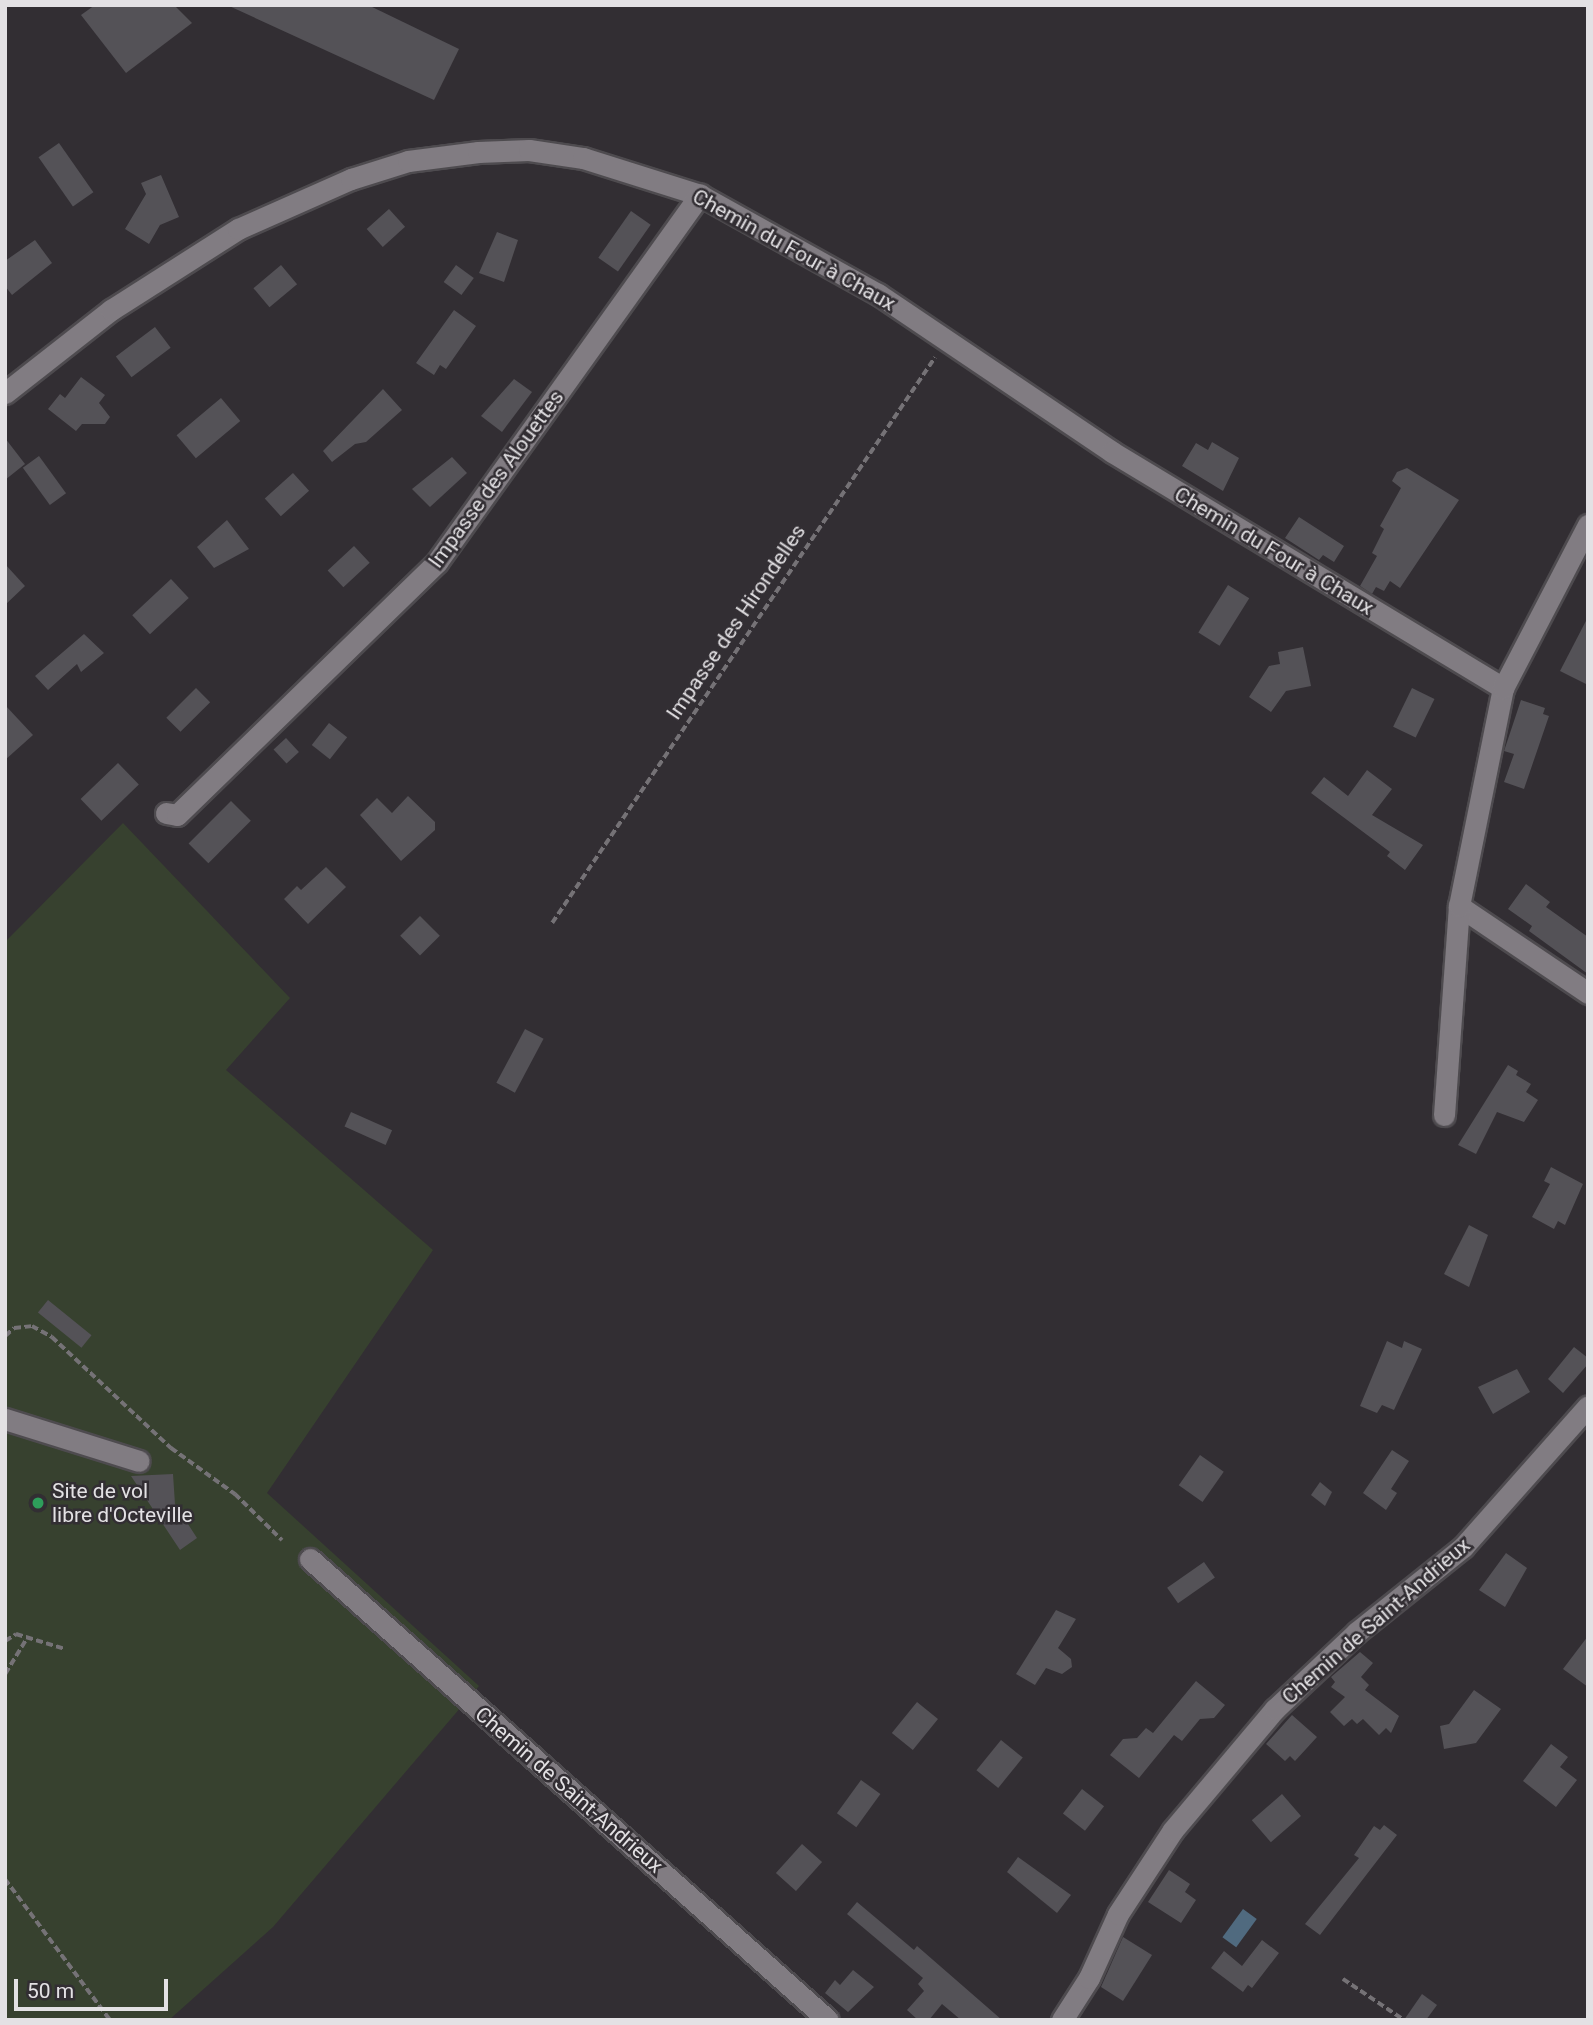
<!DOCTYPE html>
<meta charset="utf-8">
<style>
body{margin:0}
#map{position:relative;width:1593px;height:2025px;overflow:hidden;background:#322e33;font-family:Roboto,sans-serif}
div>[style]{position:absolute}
.green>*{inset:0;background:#37412f}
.water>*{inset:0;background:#506a7f;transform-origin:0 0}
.building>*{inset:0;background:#545257;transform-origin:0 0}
.path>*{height:3.5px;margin-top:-1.75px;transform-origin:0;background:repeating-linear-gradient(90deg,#757276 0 7px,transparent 0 10.5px)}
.roads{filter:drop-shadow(2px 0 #4e4b4f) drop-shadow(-2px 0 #4e4b4f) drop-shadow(0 2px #4e4b4f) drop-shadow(0 -2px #4e4b4f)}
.minor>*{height:21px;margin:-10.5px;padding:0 10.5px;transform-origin:10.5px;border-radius:10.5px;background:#817c82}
.dots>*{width:19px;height:19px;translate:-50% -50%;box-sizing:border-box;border:4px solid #322e33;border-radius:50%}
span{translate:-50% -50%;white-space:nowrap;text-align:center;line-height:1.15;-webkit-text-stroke:5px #322e33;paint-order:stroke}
.street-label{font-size:21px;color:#e3e1e4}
.poi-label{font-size:21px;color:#e3e1e4}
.left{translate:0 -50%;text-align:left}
.frame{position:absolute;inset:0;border:7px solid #e3e1e4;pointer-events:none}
.scale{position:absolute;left:14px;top:1979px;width:154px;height:32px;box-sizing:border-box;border:4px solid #e3e1e4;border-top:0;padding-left:9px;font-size:21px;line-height:24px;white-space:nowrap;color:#e3e1e4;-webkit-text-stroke:5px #322e33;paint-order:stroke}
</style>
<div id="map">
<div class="green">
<div style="clip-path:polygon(123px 823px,290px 998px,226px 1070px,433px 1250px,267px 1493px,479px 1686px,273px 1927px,169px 2020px,5px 2020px,5px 942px)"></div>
</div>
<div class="water">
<div style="left:1243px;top:1909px;width:17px;height:35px;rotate:36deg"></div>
</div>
<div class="building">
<div style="clip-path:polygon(95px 5px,174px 5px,192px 23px,126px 73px,81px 15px)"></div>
<div style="clip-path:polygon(227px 5px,368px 5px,459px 49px,434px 100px)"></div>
<div style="left:59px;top:143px;width:60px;height:25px;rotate:55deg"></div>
<div style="clip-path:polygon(161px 175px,179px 217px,160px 225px,149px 244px,125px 229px,146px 194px,141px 183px)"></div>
<div style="left:389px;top:209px;width:24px;height:30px;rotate:48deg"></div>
<div style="left:631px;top:211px;width:24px;height:57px;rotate:35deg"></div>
<div style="clip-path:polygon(497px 232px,518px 240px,504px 282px,479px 273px)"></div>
<div style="clip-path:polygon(35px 240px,52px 263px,12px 295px,5px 286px,5px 261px)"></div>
<div style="left:281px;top:265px;width:25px;height:36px;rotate:50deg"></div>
<div style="left:456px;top:265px;width:22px;height:21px;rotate:36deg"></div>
<div style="clip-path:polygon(454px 310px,476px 326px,446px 369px,440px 365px,434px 375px,416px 363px)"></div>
<div style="left:155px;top:327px;width:26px;height:49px;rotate:53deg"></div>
<div style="clip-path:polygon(81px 377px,105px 395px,99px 403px,110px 417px,105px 424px,82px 424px,76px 431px,48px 409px,60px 394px,65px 398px)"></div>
<div style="clip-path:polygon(514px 379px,532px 392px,502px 432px,481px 416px)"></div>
<div style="clip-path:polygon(383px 389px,402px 410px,366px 442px,355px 444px,332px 462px,323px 451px)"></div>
<div style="left:221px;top:398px;width:30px;height:58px;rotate:50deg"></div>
<div style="clip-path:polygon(5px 438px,25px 464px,5px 480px)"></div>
<div style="clip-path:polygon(1212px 442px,1239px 458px,1223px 491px,1182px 466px,1196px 443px,1208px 450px)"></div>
<div style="left:39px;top:456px;width:46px;height:20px;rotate:54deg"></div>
<div style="clip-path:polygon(452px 457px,467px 473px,430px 507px,412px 489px)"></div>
<div style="clip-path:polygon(1407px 468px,1459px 500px,1400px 588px,1390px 581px,1384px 591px,1376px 587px,1372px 594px,1360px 586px,1377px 556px,1372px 553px,1384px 529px,1380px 526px,1401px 488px,1392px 481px,1397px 472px)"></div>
<div style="left:293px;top:473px;width:24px;height:38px;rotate:48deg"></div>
<div style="clip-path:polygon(1299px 517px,1344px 546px,1334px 562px,1323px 555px,1319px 560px,1285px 538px)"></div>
<div style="clip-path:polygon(227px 520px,249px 549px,214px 568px,197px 547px)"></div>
<div style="left:354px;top:546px;width:23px;height:36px;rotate:47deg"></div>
<div style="clip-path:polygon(5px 564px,25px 586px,5px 605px)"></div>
<div style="left:171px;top:579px;width:26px;height:53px;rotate:47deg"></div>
<div style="left:1228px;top:585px;width:25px;height:56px;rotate:32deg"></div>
<div style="clip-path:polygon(1588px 617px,1588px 685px,1560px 671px)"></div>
<div style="clip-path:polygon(84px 634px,104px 653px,81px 672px,77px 664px,48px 690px,35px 676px)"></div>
<div style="clip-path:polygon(1303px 647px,1311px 686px,1286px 691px,1271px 712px,1249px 697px,1269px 666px,1280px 664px,1278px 652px)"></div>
<div style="left:196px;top:688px;width:20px;height:42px;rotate:45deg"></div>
<div style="left:1412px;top:688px;width:25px;height:43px;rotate:26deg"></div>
<div style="clip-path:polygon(1521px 700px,1545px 708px,1543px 714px,1549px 716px,1524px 789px,1504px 782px,1514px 754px,1504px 751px)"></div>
<div style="clip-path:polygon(5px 705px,33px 735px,5px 760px)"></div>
<div style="left:329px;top:723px;width:23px;height:28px;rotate:38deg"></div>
<div style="left:286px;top:738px;width:19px;height:17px;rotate:47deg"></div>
<div style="left:118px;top:763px;width:30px;height:52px;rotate:46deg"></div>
<div style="clip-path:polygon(1367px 770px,1392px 789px,1372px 815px,1423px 845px,1405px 870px,1387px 856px,1390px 852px,1311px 793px,1324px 777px,1348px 796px)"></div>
<div style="clip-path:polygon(408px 796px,435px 822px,435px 830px,401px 861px,360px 815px,377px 798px,392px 813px)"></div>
<div style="left:231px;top:801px;width:28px;height:60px;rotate:45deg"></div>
<div style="clip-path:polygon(326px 867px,346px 887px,308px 924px,284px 899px,297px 886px,301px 890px)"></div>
<div style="clip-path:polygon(1526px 884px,1550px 902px,1546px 907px,1588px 937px,1588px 974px,1529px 931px,1532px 926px,1508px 909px)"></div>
<div style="left:420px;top:916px;width:28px;height:28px;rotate:45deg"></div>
<div style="left:525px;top:1029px;width:21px;height:61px;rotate:28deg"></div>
<div style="clip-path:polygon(1508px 1065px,1518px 1071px,1514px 1079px,1516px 1075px,1531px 1084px,1526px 1092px,1538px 1100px,1524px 1122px,1497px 1112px,1476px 1154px,1458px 1145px)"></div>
<div style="left:351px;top:1112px;width:45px;height:16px;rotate:24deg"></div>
<div style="clip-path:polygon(1551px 1167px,1583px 1184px,1565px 1225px,1558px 1221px,1554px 1229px,1532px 1217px,1550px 1184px,1544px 1181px)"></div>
<div style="clip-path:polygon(1469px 1225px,1488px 1235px,1469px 1287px,1444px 1274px)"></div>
<div style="left:48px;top:1300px;width:56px;height:16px;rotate:39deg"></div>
<div style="clip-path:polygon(1387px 1341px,1402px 1348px,1404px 1341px,1422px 1349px,1394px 1410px,1382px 1405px,1377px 1413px,1360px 1406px)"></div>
<div style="clip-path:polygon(1574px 1347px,1588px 1358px,1588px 1364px,1563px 1393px,1548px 1379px)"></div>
<div style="clip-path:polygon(1517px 1369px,1530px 1392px,1493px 1414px,1478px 1387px)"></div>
<div style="clip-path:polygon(1392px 1450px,1409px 1461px,1391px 1489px,1397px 1493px,1386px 1510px,1363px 1493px)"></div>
<div style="left:1200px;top:1455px;width:29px;height:37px;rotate:35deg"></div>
<div style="clip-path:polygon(173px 1474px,175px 1504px,197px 1538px,180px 1550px,131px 1476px)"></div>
<div style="clip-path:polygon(1320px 1482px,1332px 1492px,1325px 1506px,1311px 1495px)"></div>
<div style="clip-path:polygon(1506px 1553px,1527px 1568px,1505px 1607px,1479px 1590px)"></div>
<div style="left:1204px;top:1562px;width:19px;height:45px;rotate:55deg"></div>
<div style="clip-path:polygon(1056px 1610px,1076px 1619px,1058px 1648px,1071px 1659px,1072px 1667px,1062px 1674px,1046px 1668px,1035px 1685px,1016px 1674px)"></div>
<div style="clip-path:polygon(1588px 1636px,1588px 1687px,1563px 1669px)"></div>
<div style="clip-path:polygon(1360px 1652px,1373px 1663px,1361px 1677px,1369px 1685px,1365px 1690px,1399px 1716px,1391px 1733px,1386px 1728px,1379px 1735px,1363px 1719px,1357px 1724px,1352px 1719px,1344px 1726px,1330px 1712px,1345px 1697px,1331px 1687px,1335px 1682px,1331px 1677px)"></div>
<div style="clip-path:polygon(1196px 1681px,1225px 1705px,1214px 1718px,1200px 1719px,1182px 1741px,1174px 1735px,1139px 1778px,1110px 1755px,1123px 1739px,1137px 1738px,1146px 1728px,1153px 1733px)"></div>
<div style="clip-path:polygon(1474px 1690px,1501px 1709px,1476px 1743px,1444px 1749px,1440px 1726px,1449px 1724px)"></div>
<div style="left:917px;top:1702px;width:27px;height:40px;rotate:39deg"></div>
<div style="clip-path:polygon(1292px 1715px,1317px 1737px,1295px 1761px,1290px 1756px,1285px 1761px,1266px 1744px)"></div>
<div style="left:1001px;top:1740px;width:28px;height:39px;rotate:39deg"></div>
<div style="clip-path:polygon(1551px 1744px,1568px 1757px,1560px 1767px,1577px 1780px,1556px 1807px,1523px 1781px)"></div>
<div style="left:861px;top:1780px;width:24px;height:41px;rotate:36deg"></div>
<div style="left:1082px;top:1789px;width:28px;height:31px;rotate:38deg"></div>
<div style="left:1282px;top:1794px;width:29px;height:40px;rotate:49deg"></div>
<div style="clip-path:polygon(1384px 1825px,1397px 1835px,1320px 1935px,1305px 1924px,1359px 1858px,1354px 1855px,1374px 1826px,1380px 1830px)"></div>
<div style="left:802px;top:1844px;width:27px;height:39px;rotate:42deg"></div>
<div style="clip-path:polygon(1018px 1857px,1071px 1895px,1057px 1913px,1007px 1872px)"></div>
<div style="clip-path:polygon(1169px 1870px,1190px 1884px,1185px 1892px,1196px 1900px,1181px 1923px,1148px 1902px)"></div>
<div style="clip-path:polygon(857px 1902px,914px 1950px,917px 1946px,1002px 2020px,961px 2020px,942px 2004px,929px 2020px,918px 2020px,907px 2010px,924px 1991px,918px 1984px,923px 1978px,847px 1914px)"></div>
<div style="clip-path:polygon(1123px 1937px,1152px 1955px,1123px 2001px,1101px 1987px)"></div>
<div style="clip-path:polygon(1262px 1940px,1279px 1953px,1252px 1988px,1248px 1985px,1243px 1992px,1211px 1968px,1224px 1951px,1242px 1966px)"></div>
<div style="clip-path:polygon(853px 1970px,874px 1987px,848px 2012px,825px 1993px,835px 1980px,840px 1985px)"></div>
<div style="clip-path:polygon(1422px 1994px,1437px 2005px,1426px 2020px,1404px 2020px)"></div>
</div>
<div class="path">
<div style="left:552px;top:923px;width:683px;rotate:-55.91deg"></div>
<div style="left:5px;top:1336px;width:12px;rotate:-42deg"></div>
<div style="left:14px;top:1328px;width:18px;rotate:-6deg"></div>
<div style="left:32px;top:1326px;width:23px;rotate:29deg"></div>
<div style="left:52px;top:1337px;width:163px;rotate:43deg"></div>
<div style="left:171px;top:1448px;width:79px;rotate:35.7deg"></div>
<div style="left:235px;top:1494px;width:66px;rotate:44.4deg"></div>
<div style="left:5px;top:1641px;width:13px;rotate:-32deg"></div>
<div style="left:16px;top:1634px;width:51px;rotate:17deg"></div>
<div style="left:5px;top:1674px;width:42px;rotate:-58.6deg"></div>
<div style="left:5px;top:1879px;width:176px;rotate:53.3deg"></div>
<div style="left:1343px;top:1979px;width:73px;rotate:33.9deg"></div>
</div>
<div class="roads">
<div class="minor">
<div style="left:5px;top:393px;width:135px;rotate:-38.1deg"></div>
<div style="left:111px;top:310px;width:151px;rotate:-32.5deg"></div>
<div style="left:238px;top:229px;width:124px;rotate:-23.9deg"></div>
<div style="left:351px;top:179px;width:60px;rotate:-17.5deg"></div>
<div style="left:408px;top:161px;width:71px;rotate:-7.3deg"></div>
<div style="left:478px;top:152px;width:51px;rotate:-2.2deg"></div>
<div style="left:529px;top:150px;width:55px;rotate:8.4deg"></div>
<div style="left:583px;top:158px;width:123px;rotate:17.5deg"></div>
<div style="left:700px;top:195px;width:204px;rotate:29.1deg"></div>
<div style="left:878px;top:294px;width:282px;rotate:34deg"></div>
<div style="left:1112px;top:452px;width:457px;rotate:31.1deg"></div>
<div style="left:166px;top:813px;width:11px;rotate:10deg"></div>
<div style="left:177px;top:815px;width:363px;rotate:-44.2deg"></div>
<div style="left:437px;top:562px;width:452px;rotate:-54.4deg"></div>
<div style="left:1459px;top:906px;width:156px;rotate:34deg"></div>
<div style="left:1444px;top:1115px;width:210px;rotate:-85.9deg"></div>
<div style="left:1459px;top:906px;width:222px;rotate:-78.6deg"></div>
<div style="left:1503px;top:688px;width:184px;rotate:-62.5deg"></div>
<div style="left:5px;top:1419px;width:140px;rotate:17.4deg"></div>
<div style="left:310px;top:1559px;width:693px;rotate:41.67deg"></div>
<div style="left:1062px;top:2020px;width:50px;rotate:-57.3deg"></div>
<div style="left:1089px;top:1978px;width:70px;rotate:-65.6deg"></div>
<div style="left:1118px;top:1914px;width:100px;rotate:-56.8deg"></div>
<div style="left:1173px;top:1830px;width:158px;rotate:-49.9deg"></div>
<div style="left:1275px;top:1709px;width:112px;rotate:-43.2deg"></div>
<div style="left:1357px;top:1632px;width:136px;rotate:-38.7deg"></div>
<div style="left:1463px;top:1547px;width:188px;rotate:-48.4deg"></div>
</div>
</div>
<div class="dots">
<div style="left:38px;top:1503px;background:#2e9e5b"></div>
</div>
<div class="street-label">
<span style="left:794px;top:250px;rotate:29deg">Chemin du Four à Chaux</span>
<span style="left:496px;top:479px;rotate:-54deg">Impasse des Alouettes</span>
<span style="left:1274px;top:551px;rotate:31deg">Chemin du Four à Chaux</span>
<span style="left:736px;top:622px;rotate:-56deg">Impasse des Hirondelles</span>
<span style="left:1376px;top:1621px;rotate:-41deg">Chemin de Saint-Andrieux</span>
<span style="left:569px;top:1790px;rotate:41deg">Chemin de Saint-Andrieux</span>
</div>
<div class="poi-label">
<span class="left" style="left:52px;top:1503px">Site de vol<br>libre d'Octeville</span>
</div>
<div class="frame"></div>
<div class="scale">50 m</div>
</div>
